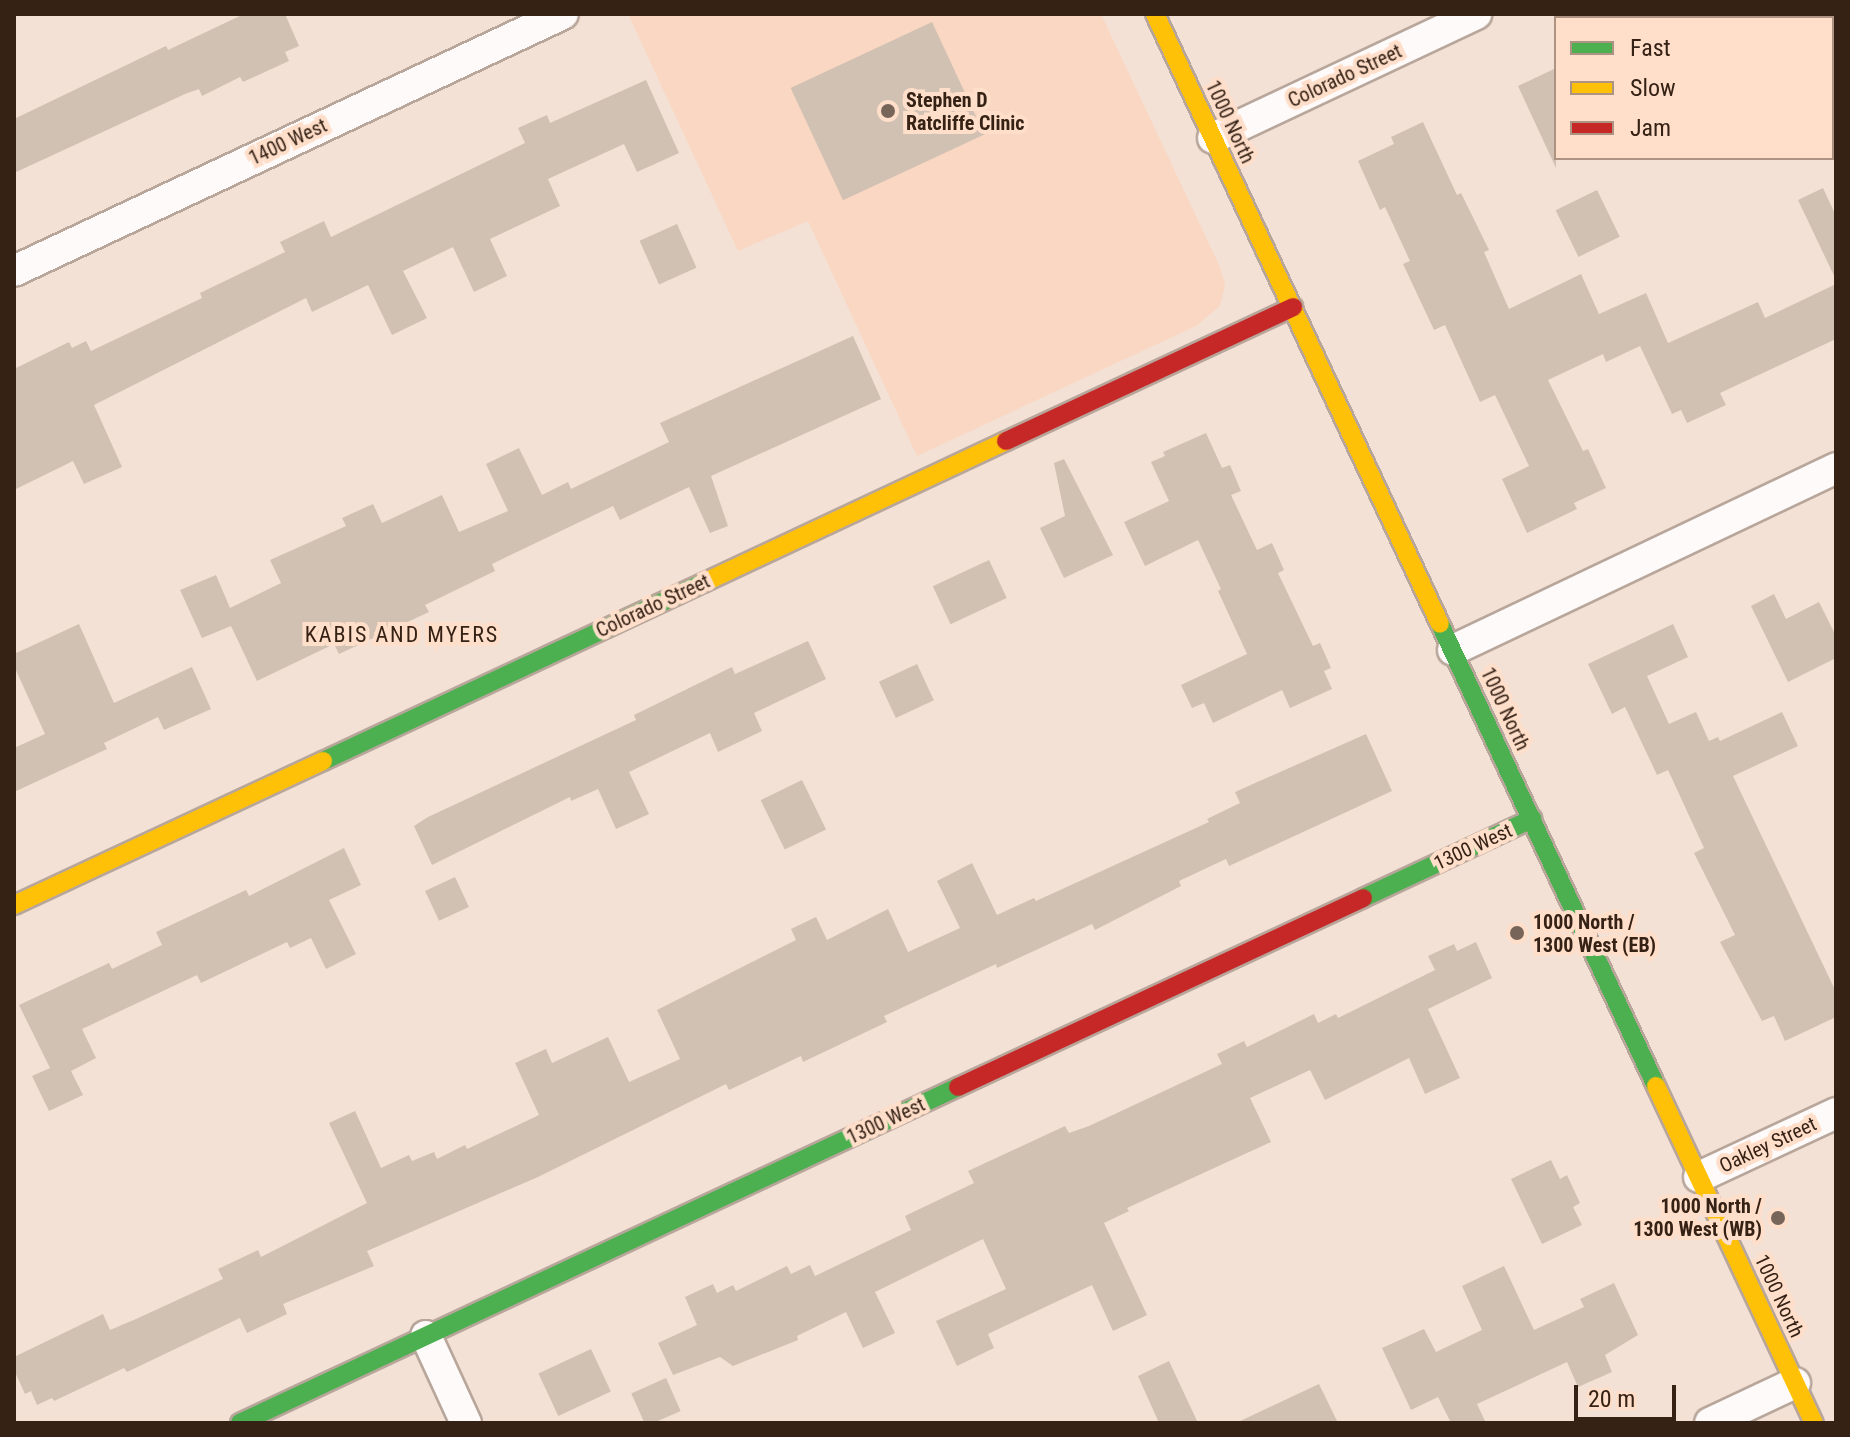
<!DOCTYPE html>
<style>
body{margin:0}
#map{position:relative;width:1850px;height:1437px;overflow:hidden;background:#f3e1d6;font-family:"Roboto Condensed",sans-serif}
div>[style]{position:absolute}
.built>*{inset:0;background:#fad7c2}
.building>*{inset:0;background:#d1c1b2;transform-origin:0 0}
.roads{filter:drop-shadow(2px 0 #b8a69b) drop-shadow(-2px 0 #b8a69b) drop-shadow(0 2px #b8a69b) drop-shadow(0 -2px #b8a69b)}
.street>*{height:30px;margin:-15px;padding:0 15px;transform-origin:15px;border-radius:15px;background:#fdfaf9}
.fast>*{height:18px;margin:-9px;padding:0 9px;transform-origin:9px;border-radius:9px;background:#4caf50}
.slow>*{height:18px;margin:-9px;padding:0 9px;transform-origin:9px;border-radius:9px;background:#ffc107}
.jam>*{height:18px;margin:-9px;padding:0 9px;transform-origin:9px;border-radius:9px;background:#c62828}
.dots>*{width:22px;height:22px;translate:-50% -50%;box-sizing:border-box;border:4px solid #ffdeca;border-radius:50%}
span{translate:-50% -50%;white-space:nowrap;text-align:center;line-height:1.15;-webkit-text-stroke:8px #ffdeca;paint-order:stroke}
.street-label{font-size:20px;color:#352215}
.poi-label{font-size:20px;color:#352215;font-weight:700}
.left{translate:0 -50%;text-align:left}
.right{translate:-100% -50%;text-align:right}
.neighbourhood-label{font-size:22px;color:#352215;letter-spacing:2px}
.frame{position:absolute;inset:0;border:16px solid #352215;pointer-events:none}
.legend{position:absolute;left:1554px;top:16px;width:280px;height:144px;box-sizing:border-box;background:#ffdeca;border:2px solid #ae9382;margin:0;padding:10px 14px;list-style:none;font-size:24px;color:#352215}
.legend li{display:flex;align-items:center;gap:16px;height:40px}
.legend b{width:40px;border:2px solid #ae9382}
.scale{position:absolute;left:1574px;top:1385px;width:102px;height:36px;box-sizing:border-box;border:4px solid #352215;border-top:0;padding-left:10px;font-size:24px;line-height:28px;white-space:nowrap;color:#352215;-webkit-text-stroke:6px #ffdeca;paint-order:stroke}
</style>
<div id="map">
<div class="built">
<div style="clip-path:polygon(628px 14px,1101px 14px,1220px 267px,1225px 285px,1220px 306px,1196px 326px,917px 456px,808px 221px,738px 251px)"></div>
</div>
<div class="building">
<div style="clip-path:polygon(244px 14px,285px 14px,299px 46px,285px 52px,289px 61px,243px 82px,240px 77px,202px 96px,199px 89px,185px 94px,14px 173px,14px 119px,166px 46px,168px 50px)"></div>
<div style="left:932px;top:22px;width:124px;height:156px;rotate:65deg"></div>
<div style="clip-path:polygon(1556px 68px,1556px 168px,1518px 86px)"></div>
<div style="clip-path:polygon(646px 80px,679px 153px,637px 172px,624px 144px,548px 179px,560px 206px,490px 239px,507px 276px,474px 292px,453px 247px,403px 271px,427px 318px,392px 335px,368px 285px,312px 312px,306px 298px,94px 405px,122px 467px,84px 484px,73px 461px,14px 490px,14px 369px,69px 342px,72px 348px,86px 341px,91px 351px,202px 298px,200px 293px,285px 252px,280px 242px,324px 221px,331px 237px,525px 143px,518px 128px,547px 115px,550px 123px)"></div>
<div style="clip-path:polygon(1423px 122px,1457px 195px,1461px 193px,1489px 250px,1484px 252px,1509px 309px,1581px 274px,1599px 314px,1646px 293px,1668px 343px,1758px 302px,1765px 318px,1836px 284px,1836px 339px,1720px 393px,1726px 405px,1687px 423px,1681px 410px,1672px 414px,1640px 346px,1606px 362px,1603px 354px,1548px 380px,1583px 451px,1588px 449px,1606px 488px,1574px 503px,1577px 509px,1527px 533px,1502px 479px,1529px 466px,1495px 395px,1480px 402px,1445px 325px,1434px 330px,1403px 264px,1410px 261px,1385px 207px,1380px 210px,1358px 161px,1394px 144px,1391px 137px)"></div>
<div style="clip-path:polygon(1823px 188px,1836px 216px,1836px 280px,1798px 200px)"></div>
<div style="left:1597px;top:190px;width:52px;height:46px;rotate:64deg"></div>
<div style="left:677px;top:224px;width:48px;height:41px;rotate:66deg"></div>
<div style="clip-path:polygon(853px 336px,881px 399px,711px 476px,728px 526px,710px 533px,689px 487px,620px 520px,613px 506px,492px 564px,495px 571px,425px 605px,429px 612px,339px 654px,334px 644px,257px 681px,231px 626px,202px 638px,180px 590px,216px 575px,230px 608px,281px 583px,270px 560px,346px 526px,342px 518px,373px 504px,382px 523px,442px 495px,459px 532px,508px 511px,486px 464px,519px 448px,542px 495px,568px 482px,571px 489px,669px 442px,660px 423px)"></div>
<div style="clip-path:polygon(1206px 433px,1222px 468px,1230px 465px,1241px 491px,1231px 495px,1257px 550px,1272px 543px,1284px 570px,1278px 573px,1313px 646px,1320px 643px,1331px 668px,1324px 671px,1332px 689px,1290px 708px,1282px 690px,1213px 723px,1204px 703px,1192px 708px,1181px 685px,1247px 654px,1218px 591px,1221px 589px,1198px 540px,1145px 566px,1124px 522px,1169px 501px,1151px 462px,1165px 456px,1163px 452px)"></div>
<div style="clip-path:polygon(1064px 459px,1113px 555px,1064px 578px,1040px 528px,1065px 516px,1054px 463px)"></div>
<div style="left:989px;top:560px;width:42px;height:62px;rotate:65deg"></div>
<div style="clip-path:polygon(1774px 594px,1786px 619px,1819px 602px,1836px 636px,1836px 658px,1788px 682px,1751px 606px)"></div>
<div style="clip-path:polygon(79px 624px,114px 703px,192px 667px,211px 709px,164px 730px,158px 717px,104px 743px,107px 749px,14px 792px,14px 748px,45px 734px,14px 666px,14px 654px)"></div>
<div style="clip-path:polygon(1673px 624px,1688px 657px,1647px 676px,1669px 724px,1696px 712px,1709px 741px,1718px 737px,1720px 741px,1782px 712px,1798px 746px,1733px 776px,1836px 992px,1836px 1017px,1785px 1041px,1774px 1016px,1762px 1021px,1720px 942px,1735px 935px,1694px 853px,1704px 848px,1668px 770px,1657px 775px,1625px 707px,1612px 714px,1588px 664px)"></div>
<div style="clip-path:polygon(808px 641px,826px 679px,754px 713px,762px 731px,718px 752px,710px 733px,629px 772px,649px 814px,616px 829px,598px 789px,571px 801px,570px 797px,432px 865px,414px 826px,428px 817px,636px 720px,634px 715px,732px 667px,735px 674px)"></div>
<div style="left:917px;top:664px;width:40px;height:42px;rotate:65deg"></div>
<div style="clip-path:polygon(1366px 734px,1392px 791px,1229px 866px,1226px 859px,1179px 881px,1181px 886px,1095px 930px,1092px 924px,997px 968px,996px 964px,884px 1016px,887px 1022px,803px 1062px,801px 1056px,729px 1090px,726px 1084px,538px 1177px,367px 1251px,374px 1266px,283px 1304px,287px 1314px,247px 1333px,240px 1318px,127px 1372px,124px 1368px,54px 1401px,52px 1398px,37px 1405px,31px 1391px,25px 1394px,14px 1370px,14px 1357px,103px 1314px,110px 1330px,136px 1319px,223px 1279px,218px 1269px,258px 1250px,261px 1257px,367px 1203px,329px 1123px,355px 1111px,381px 1168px,409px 1155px,412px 1161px,434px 1152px,437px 1159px,465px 1145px,467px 1149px,539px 1115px,515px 1063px,546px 1049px,552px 1063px,608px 1037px,629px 1082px,680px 1059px,657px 1010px,796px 940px,791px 929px,816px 917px,827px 940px,888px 909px,908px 952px,960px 928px,937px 881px,972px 863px,997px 915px,1034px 898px,1036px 901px,1209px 822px,1207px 819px,1240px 803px,1235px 792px)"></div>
<div style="left:802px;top:780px;width:55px;height:46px;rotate:64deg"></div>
<div style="clip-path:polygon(344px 848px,361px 885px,329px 900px,356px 954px,326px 969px,311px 938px,290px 948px,287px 942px,201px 983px,197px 975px,82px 1029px,96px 1058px,71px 1071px,83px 1095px,49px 1111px,32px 1076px,50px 1068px,19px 1005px,109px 963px,112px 969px,162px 945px,156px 932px,246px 890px,249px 896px)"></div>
<div style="left:455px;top:877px;width:33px;height:33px;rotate:65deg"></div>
<div style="clip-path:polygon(1476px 942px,1492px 978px,1428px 1009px,1460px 1078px,1425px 1094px,1409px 1058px,1325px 1100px,1310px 1070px,1250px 1098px,1271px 1142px,1127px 1208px,1129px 1211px,1104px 1223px,1147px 1315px,1113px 1331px,1092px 1285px,988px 1334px,994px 1348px,957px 1366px,936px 1321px,1006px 1289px,983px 1239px,875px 1292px,895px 1333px,863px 1348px,846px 1312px,797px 1336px,798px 1340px,733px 1366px,720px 1357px,673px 1375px,658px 1343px,697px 1325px,685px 1297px,713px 1284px,717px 1293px,733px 1285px,736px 1291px,787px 1266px,791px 1274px,810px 1265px,815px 1276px,911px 1230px,905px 1216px,974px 1183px,968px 1171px,1065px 1126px,1069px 1133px,1089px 1126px,1222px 1064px,1217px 1054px,1244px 1041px,1247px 1047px,1314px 1014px,1318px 1023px,1336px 1014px,1338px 1018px,1435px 970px,1428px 956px,1454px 944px,1457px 951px)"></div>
<div style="clip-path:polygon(1551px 1160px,1560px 1179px,1567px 1175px,1580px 1203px,1573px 1207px,1582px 1225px,1542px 1244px,1511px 1179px)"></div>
<div style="clip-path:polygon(1504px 1266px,1534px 1330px,1584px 1307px,1580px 1299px,1614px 1283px,1638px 1335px,1605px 1355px,1612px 1372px,1578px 1387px,1567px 1362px,1477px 1404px,1486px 1423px,1451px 1423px,1438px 1397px,1411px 1410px,1382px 1348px,1424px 1329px,1436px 1352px,1482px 1330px,1462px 1286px)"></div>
<div style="left:591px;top:1349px;width:47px;height:58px;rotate:65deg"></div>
<div style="clip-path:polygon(1169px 1361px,1198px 1423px,1159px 1423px,1138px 1376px)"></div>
<div style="left:666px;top:1378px;width:36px;height:38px;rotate:66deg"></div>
<div style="clip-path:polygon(1319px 1384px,1338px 1423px,1236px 1423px)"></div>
</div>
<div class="roads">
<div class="street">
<div style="left:1213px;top:138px;width:291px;rotate:-25.2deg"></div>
<div style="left:14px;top:271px;width:606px;rotate:-25.09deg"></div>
<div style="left:1453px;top:650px;width:424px;rotate:-25.4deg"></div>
<div style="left:1699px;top:1177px;width:151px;rotate:-25deg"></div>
<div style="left:426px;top:1336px;width:96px;rotate:65.3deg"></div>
<div style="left:1710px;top:1423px;width:94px;rotate:-25.2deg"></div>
</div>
<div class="fast">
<div style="left:1440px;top:624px;width:510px;rotate:64.94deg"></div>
<div style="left:323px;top:761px;width:422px;rotate:-25.1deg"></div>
<div style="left:1363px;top:898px;width:187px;rotate:-25.1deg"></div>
<div style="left:240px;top:1423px;width:793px;rotate:-25.08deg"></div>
</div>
<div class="slow">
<div style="left:1155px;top:14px;width:673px;rotate:64.96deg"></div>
<div style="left:705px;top:582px;width:332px;rotate:-25.1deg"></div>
<div style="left:14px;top:905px;width:341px;rotate:-25deg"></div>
<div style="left:1656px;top:1086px;width:372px;rotate:64.9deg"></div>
</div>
<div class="jam">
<div style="left:1006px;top:441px;width:317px;rotate:-25deg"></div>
<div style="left:958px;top:1087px;width:447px;rotate:-25deg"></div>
</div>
</div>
<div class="dots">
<div style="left:888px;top:111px;background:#786559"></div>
<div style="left:1517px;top:933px;background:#786559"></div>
<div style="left:1778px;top:1218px;background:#786559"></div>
</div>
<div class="street-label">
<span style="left:1345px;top:76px;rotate:-25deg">Colorado Street</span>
<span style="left:1230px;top:122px;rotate:65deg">1000 North</span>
<span style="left:288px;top:142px;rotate:-25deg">1400 West</span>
<span style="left:653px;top:606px;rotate:-25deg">Colorado Street</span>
<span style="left:1505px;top:709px;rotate:65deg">1000 North</span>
<span style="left:1473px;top:847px;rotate:-25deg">1300 West</span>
<span style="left:886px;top:1121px;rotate:-25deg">1300 West</span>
<span style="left:1768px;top:1145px;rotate:-25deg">Oakley Street</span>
<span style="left:1779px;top:1296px;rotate:65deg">1000 North</span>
</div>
<div class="poi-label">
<span class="left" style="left:906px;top:112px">Stephen D<br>Ratcliffe Clinic</span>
<span class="left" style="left:1533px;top:934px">1000 North /<br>1300 West (EB)</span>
<span class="right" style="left:1762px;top:1218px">1000 North /<br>1300 West (WB)</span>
</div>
<div class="neighbourhood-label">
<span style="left:402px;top:635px">KABIS AND MYERS</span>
</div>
<div class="frame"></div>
<ul class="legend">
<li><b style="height:10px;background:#4caf50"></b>Fast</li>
<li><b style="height:10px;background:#ffc107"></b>Slow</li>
<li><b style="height:10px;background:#c62828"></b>Jam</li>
</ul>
<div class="scale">20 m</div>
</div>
